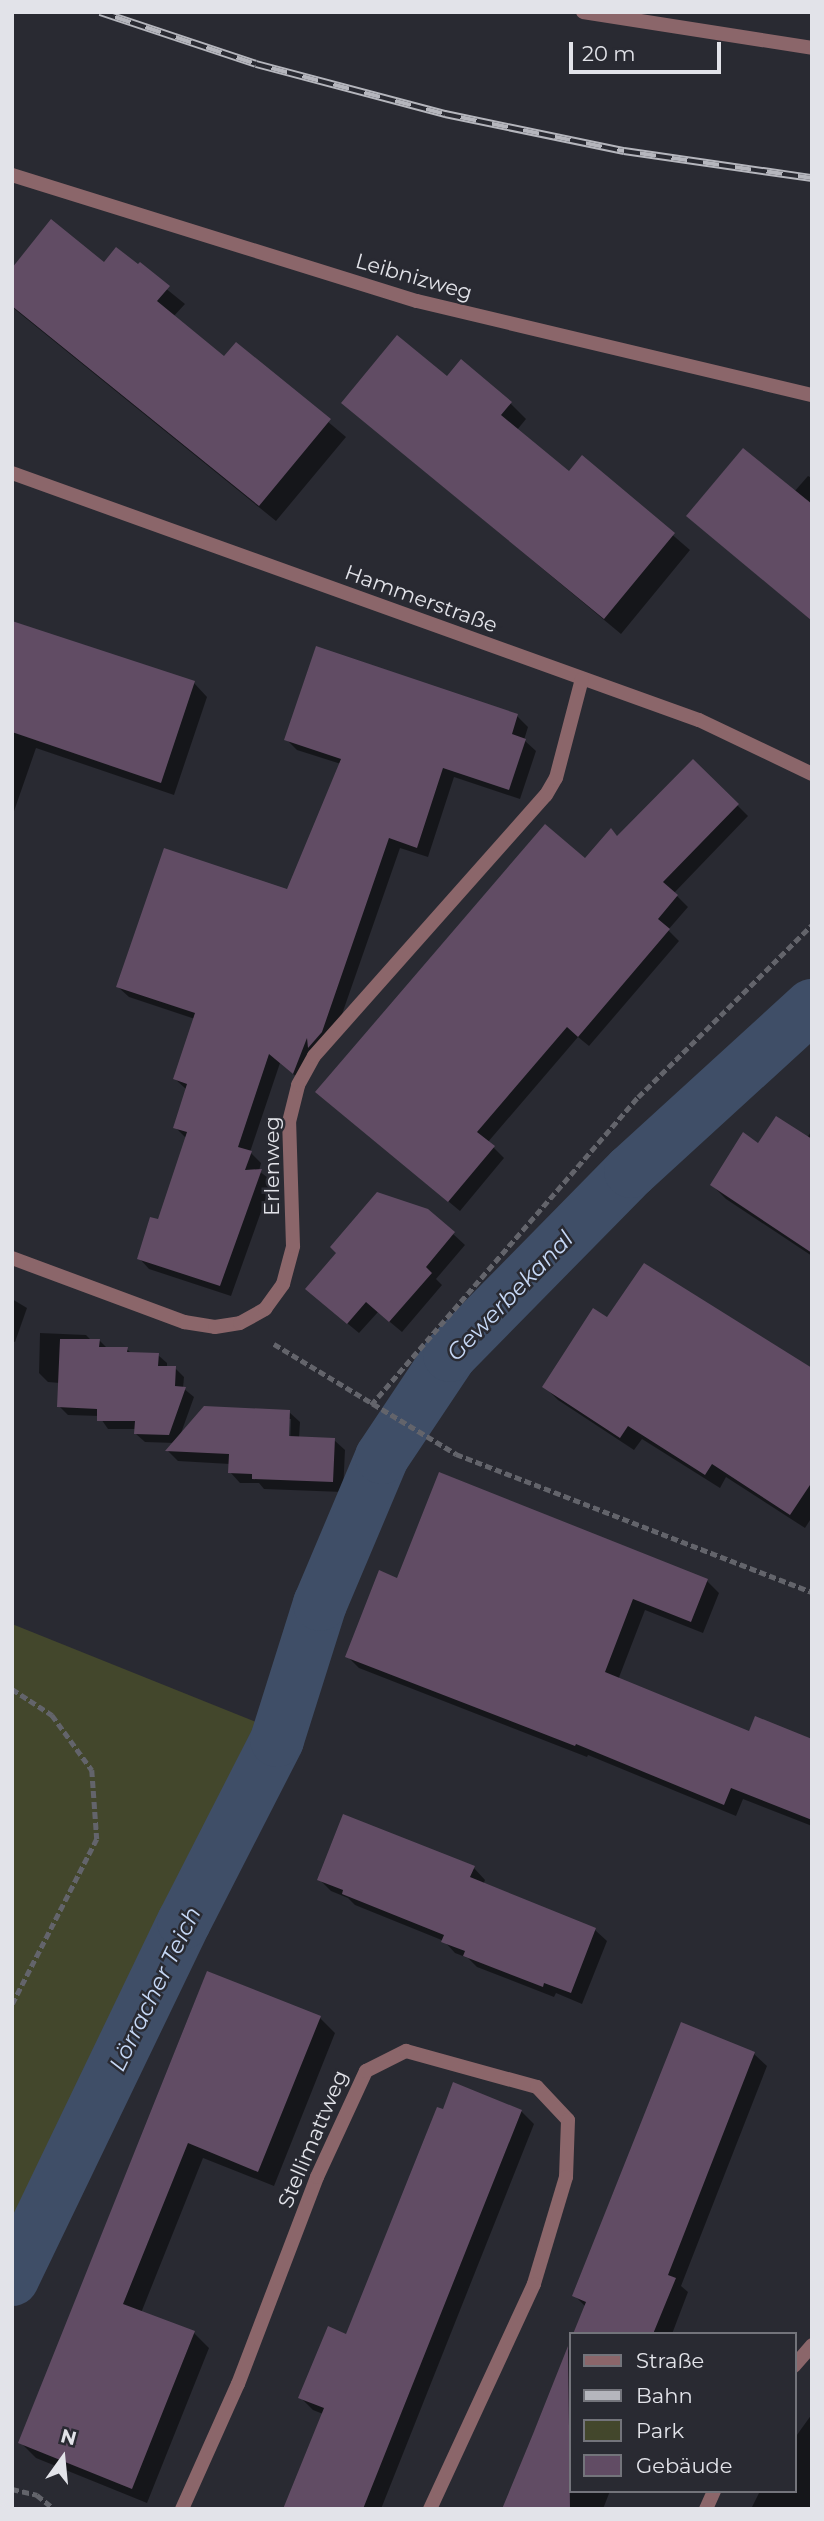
<!DOCTYPE html>
<meta charset="utf-8">
<style>
body{margin:0}
#map{position:relative;width:824px;height:2521px;overflow:hidden;background:#292a32;font-family:Montserrat,sans-serif}
div>[style]{position:absolute}
.green>*{inset:0;background:#43472c}
.shadow>*{inset:0;background:#0007}
.canal>*{height:54px;margin:-27px;padding:0 27px;transform-origin:27px;border-radius:27px;background:#3f4e67}
.building>*{inset:0;background:#614c64}
.path>*{height:4.5px;margin-top:-2.25px;transform-origin:0;background:repeating-linear-gradient(90deg,#63646b 0 7px,transparent 0 10.5px)}
.lane>*{height:14px;margin:-7px;padding:0 7px;transform-origin:7px;border-radius:7px;background:#8b666a}
.street>*{height:14px;margin:-7px;padding:0 7px;transform-origin:7px;border-radius:7px;background:#8b666a}
.rail>*{height:8px;margin-top:-4px;transform-origin:0;background:repeating-linear-gradient(90deg,#292a32 0 16px,#b5b6bd 0 32px);box-sizing:border-box;border-block:2px solid #b5b6bd}
span{translate:-50% -50%;white-space:nowrap;text-align:center;line-height:1.15;-webkit-text-stroke:5px #292a32;paint-order:stroke}
.street-label{font-size:21px;color:#e2e3e9}
.water-label{font-size:23px;color:#c6d8f6;font-style:italic}
.frame{position:absolute;inset:0;border:14px solid #e2e3e9;pointer-events:none}
.legend{position:absolute;left:569px;top:2332px;width:228px;height:161px;box-sizing:border-box;background:#292a32;border:2px solid #73747b;margin:0;padding:9px 12px;list-style:none;font-size:21px;color:#e2e3e9}
.legend li{display:flex;align-items:center;gap:14px;height:35px}
.legend b{width:35px;border:2px solid #73747b}
.north{position:absolute;left:28px;top:2423px;width:70px;height:70px;-webkit-text-stroke:5px #292a32;paint-order:stroke;rotate:15deg;font-size:19px;font-weight:700;line-height:28px;text-align:center;color:#e2e3e9}
.north::after{content:'';display:block;margin:auto;width:24px;height:32px;background:#e2e3e9;clip-path:polygon(50% 0,100% 100%,50% 72%,0 100%)}
.scale{position:absolute;left:569px;top:42px;width:152px;height:32px;box-sizing:border-box;border:4px solid #e2e3e9;border-top:0;padding-left:9px;font-size:21px;line-height:24px;white-space:nowrap;color:#e2e3e9;-webkit-text-stroke:5px #292a32;paint-order:stroke}
</style>
<div id="map">
<div class="green">
<div style="clip-path:polygon(12px 1624px,256px 1722px,12px 2224px)"></div>
</div>
<div class="shadow">
<div style="clip-path:polygon(117px 249px,185px 304px,173px 317px,225px 359px,236px 344px,346px 437px,276px 521px,12px 307px,12px 271px,104px 265px)"></div>
<div style="clip-path:polygon(448px 378px,510px 403px,526px 419px,517px 430px,569px 473px,582px 457px,690px 550px,621px 634px,343px 403px)"></div>
<div style="clip-path:polygon(808px 476px,812px 478px,812px 621px,688px 516px,794px 492px)"></div>
<div style="clip-path:polygon(12px 623px,194px 683px,207px 697px,174px 795px,36px 748px,12px 817px)"></div>
<div style="clip-path:polygon(517px 716px,528px 727px,524px 740px,536px 751px,520px 799px,454px 777px,428px 857px,400px 848px,332px 1043px,304px 1083px,280px 1063px,250px 1152px,261px 1163px,259px 1171px,272px 1181px,231px 1296px,149px 1269px,139px 1258px,159px 1221px,186px 1138px,175px 1127px,186px 1089px,175px 1079px,195px 1019px,129px 997px,118px 987px,288px 891px,341px 764px,297px 750px,286px 739px)"></div>
<div style="clip-path:polygon(693px 761px,748px 816px,674px 893px,688px 907px,668px 930px,679px 941px,589px 1046px,578px 1037px,488px 1142px,504px 1158px,460px 1211px,328px 1102px,586px 861px,618px 837px)"></div>
<div style="clip-path:polygon(812px 1130px,812px 1256px,726px 1199px,712px 1185px,758px 1145px,807px 1138px)"></div>
<div style="clip-path:polygon(427px 1210px,465px 1245px,436px 1279px,442px 1285px,402px 1332px,378px 1312px,359px 1333px,319px 1300px)"></div>
<div style="clip-path:polygon(12px 1299px,27px 1308px,15px 1342px,12px 1341px)"></div>
<div style="clip-path:polygon(607px 1320px,812px 1371px,812px 1517px,805px 1528px,726px 1477px,720px 1488px,642px 1439px,634px 1450px,558px 1400px,544px 1386px)"></div>
<div style="clip-path:polygon(evenodd,40px 1333px,86px 1335px,91px 1340px,99px 1340px,107px 1348px,127px 1349px,132px 1354px,158px 1355px,167px 1363px,167px 1368px,175px 1368px,184px 1377px,183px 1388px,194px 1397px,180px 1436px,289px 1412px,300px 1422px,299px 1438px,334px 1440px,345px 1450px,343px 1492px,264px 1489px,259px 1483px,240px 1483px,230px 1472px,230px 1464px,178px 1461px,168px 1451px,175px 1443px,145px 1442px,136px 1434px,136px 1429px,108px 1429px,99px 1416px,68px 1415px,59px 1406px,60px 1383px,48px 1382px,39px 1373px,40px 1333px,288px 1419px,291px 1419px,290px 1445px,287px 1445px,288px 1419px)"></div>
<div style="clip-path:polygon(398px 1580px,707px 1581px,719px 1593px,703px 1633px,645px 1610px,618px 1680px,750px 1734px,812px 1740px,812px 1826px,743px 1799px,736px 1816px,588px 1755px,587px 1757px,359px 1668px,347px 1656px)"></div>
<div style="clip-path:polygon(474px 1868px,485px 1880px,483px 1885px,595px 1930px,607px 1941px,582px 2004px,556px 1993px,554px 1997px,477px 1967px,468px 1958px,455px 1953px,444px 1941px,355px 1905px,348px 1898px,331px 1891px,319px 1879px)"></div>
<div style="clip-path:polygon(208px 1973px,320px 2018px,335px 2033px,274px 2186px,203px 2158px,141px 2313px,194px 2333px,209px 2348px,147px 2503px,36px 2458px,20px 2442px)"></div>
<div style="clip-path:polygon(754px 2054px,767px 2066px,681px 2286px,688px 2292px,672px 2334px,575px 2334px,586px 2307px,574px 2295px)"></div>
<div style="clip-path:polygon(521px 2111px,534px 2124px,381px 2509px,286px 2509px,323px 2414px,313px 2410px,300px 2397px)"></div>
<div style="clip-path:polygon(570px 2346px,570px 2491px,610px 2491px,603px 2509px,505px 2509px)"></div>
<div style="clip-path:polygon(812px 2414px,812px 2509px,751px 2509px,760px 2491px,794px 2491px,794px 2439px)"></div>
</div>
<div class="canal">
<div style="left:12px;top:2279px;width:396px;rotate:-64.3deg"></div>
<div style="left:184px;top:1922px;width:204px;rotate:-62.9deg"></div>
<div style="left:277px;top:1740px;width:143px;rotate:-72.5deg"></div>
<div style="left:320px;top:1604px;width:160px;rotate:-67.1deg"></div>
<div style="left:382px;top:1457px;width:123px;rotate:-56.3deg"></div>
<div style="left:450px;top:1355px;width:258px;rotate:-45.5deg"></div>
<div style="left:631px;top:1171px;width:245px;rotate:-42.4deg"></div>
</div>
<div class="building">
<div style="clip-path:polygon(51px 219px,104px 262px,116px 247px,138px 264px,140px 262px,170px 286px,157px 301px,224px 356px,236px 342px,331px 419px,259px 506px,12px 306px,12px 268px)"></div>
<div style="clip-path:polygon(397px 335px,447px 376px,461px 359px,512px 402px,501px 415px,569px 471px,582px 455px,675px 533px,604px 619px,341px 403px)"></div>
<div style="clip-path:polygon(743px 448px,812px 504px,812px 621px,686px 516px)"></div>
<div style="clip-path:polygon(12px 621px,195px 681px,161px 783px,12px 732px)"></div>
<div style="clip-path:polygon(316px 646px,518px 714px,512px 734px,526px 739px,509px 790px,443px 768px,417px 848px,389px 838px,322px 1032px,308px 1048px,307px 1038px,293px 1074px,269px 1054px,238px 1147px,252px 1151px,245px 1170px,262px 1169px,220px 1286px,137px 1259px,150px 1217px,158px 1219px,187px 1132px,173px 1128px,187px 1084px,173px 1079px,195px 1013px,116px 987px,164px 848px,287px 889px,341px 759px,284px 740px)"></div>
<div style="clip-path:polygon(693px 759px,739px 804px,663px 882px,678px 895px,658px 919px,670px 929px,578px 1037px,567px 1027px,477px 1132px,495px 1146px,448px 1202px,315px 1092px,545px 824px,585px 858px,611px 828px,617px 836px)"></div>
<div style="clip-path:polygon(776px 1116px,812px 1139px,812px 1253px,710px 1185px,743px 1132px,758px 1143px)"></div>
<div style="clip-path:polygon(377px 1192px,428px 1209px,455px 1232px,426px 1267px,432px 1273px,389px 1322px,366px 1302px,347px 1324px,305px 1289px,336px 1253px,330px 1247px)"></div>
<div style="clip-path:polygon(644px 1263px,812px 1368px,812px 1482px,790px 1515px,712px 1464px,705px 1475px,628px 1426px,620px 1438px,542px 1387px,593px 1308px,607px 1317px)"></div>
<div style="clip-path:polygon(60px 1339px,100px 1339px,99px 1347px,128px 1347px,127px 1352px,159px 1353px,158px 1366px,176px 1366px,175px 1386px,186px 1387px,169px 1435px,134px 1434px,135px 1421px,97px 1421px,97px 1409px,57px 1407px)"></div>
<div style="clip-path:polygon(204px 1406px,290px 1410px,289px 1436px,335px 1438px,333px 1482px,252px 1479px,252px 1474px,228px 1473px,229px 1454px,165px 1451px)"></div>
<div style="clip-path:polygon(439px 1472px,708px 1579px,691px 1622px,633px 1599px,605px 1672px,749px 1731px,755px 1716px,812px 1739px,812px 1820px,731px 1788px,724px 1805px,576px 1744px,575px 1746px,345px 1657px,379px 1570px,397px 1578px)"></div>
<div style="clip-path:polygon(343px 1814px,475px 1866px,470px 1877px,596px 1928px,571px 1993px,544px 1983px,543px 1987px,463px 1956px,465px 1951px,441px 1942px,444px 1935px,342px 1894px,343px 1890px,317px 1880px)"></div>
<div style="clip-path:polygon(207px 1971px,321px 2016px,258px 2172px,188px 2143px,123px 2304px,195px 2331px,132px 2489px,18px 2443px)"></div>
<div style="clip-path:polygon(681px 2022px,755px 2052px,668px 2275px,676px 2278px,653px 2334px,573px 2334px,586px 2302px,572px 2296px)"></div>
<div style="clip-path:polygon(453px 2082px,522px 2110px,363px 2509px,283px 2509px,324px 2408px,298px 2398px,328px 2326px,346px 2334px,437px 2107px,443px 2109px)"></div>
<div style="clip-path:polygon(568px 2346px,570px 2509px,502px 2509px,533px 2434px)"></div>
</div>
<div class="path">
<div style="left:274px;top:1344px;width:213px;rotate:31.1deg"></div>
<div style="left:456px;top:1454px;width:382px;rotate:21.2deg"></div>
<div style="left:371px;top:1405px;width:408px;rotate:-49.1deg"></div>
<div style="left:638px;top:1097px;width:245px;rotate:-44.7deg"></div>
<div style="left:12px;top:1689px;width:48px;rotate:33deg"></div>
<div style="left:52px;top:1715px;width:68px;rotate:54deg"></div>
<div style="left:92px;top:1770px;width:69px;rotate:85.9deg"></div>
<div style="left:97px;top:1839px;width:186px;rotate:117.1deg"></div>
<div style="left:12px;top:2489px;width:26px;rotate:13deg"></div>
<div style="left:37px;top:2495px;width:22px;rotate:39deg"></div>
</div>
<div class="lane">
<div style="left:583px;top:12px;width:232px;rotate:8.9deg"></div>
<div style="left:794px;top:2366px;width:28px;rotate:-49deg"></div>
<div style="left:706px;top:2509px;width:20px;rotate:-66deg"></div>
</div>
<div class="street">
<div style="left:12px;top:175px;width:424px;rotate:17.3deg"></div>
<div style="left:417px;top:301px;width:406px;rotate:13.4deg"></div>
<div style="left:12px;top:473px;width:730px;rotate:19.78deg"></div>
<div style="left:699px;top:720px;width:125px;rotate:25.5deg"></div>
<div style="left:12px;top:1258px;width:184px;rotate:20.4deg"></div>
<div style="left:184px;top:1322px;width:31px;rotate:9deg"></div>
<div style="left:215px;top:1327px;width:25px;rotate:-9deg"></div>
<div style="left:240px;top:1323px;width:29px;rotate:-29deg"></div>
<div style="left:265px;top:1309px;width:31px;rotate:-54deg"></div>
<div style="left:283px;top:1284px;width:39px;rotate:-75deg"></div>
<div style="left:293px;top:1246px;width:124px;rotate:-91.8deg"></div>
<div style="left:289px;top:1122px;width:38px;rotate:-76deg"></div>
<div style="left:298px;top:1085px;width:33px;rotate:-61deg"></div>
<div style="left:314px;top:1056px;width:349px;rotate:-48.4deg"></div>
<div style="left:546px;top:795px;width:20px;rotate:-60deg"></div>
<div style="left:556px;top:778px;width:102px;rotate:-75.3deg"></div>
<div style="left:182px;top:2509px;width:137px;rotate:-65.9deg"></div>
<div style="left:238px;top:2384px;width:222px;rotate:-69.1deg"></div>
<div style="left:317px;top:2177px;width:117px;rotate:-65.2deg"></div>
<div style="left:366px;top:2071px;width:45px;rotate:-26.6deg"></div>
<div style="left:406px;top:2051px;width:136px;rotate:15.4deg"></div>
<div style="left:537px;top:2087px;width:45px;rotate:46.8deg"></div>
<div style="left:568px;top:2120px;width:57px;rotate:92deg"></div>
<div style="left:566px;top:2177px;width:112px;rotate:106.7deg"></div>
<div style="left:534px;top:2284px;width:248px;rotate:114.8deg"></div>
</div>
<div class="rail">
<div style="left:100px;top:12px;width:164px;rotate:18.4deg"></div>
<div style="left:256px;top:64px;width:196px;rotate:14.8deg"></div>
<div style="left:445px;top:114px;width:183px;rotate:11.7deg"></div>
<div style="left:624px;top:151px;width:190px;rotate:8.2deg"></div>
</div>
<div class="street-label">
<span style="left:414px;top:277px;rotate:16deg">Leibnizweg</span>
<span style="left:421px;top:599px;rotate:20deg">Hammerstraße</span>
<span style="left:272px;top:1166px;rotate:-90deg">Erlenweg</span>
<span style="left:313px;top:2139px;rotate:-67deg">Stellimattweg</span>
</div>
<div class="water-label">
<span style="left:510px;top:1296px;rotate:-46deg">Gewerbekanal</span>
<span style="left:155px;top:1989px;rotate:-64deg">Lörracher Teich</span>
</div>
<div class="frame"></div>
<ul class="legend">
<li><b style="height:9px;background:#8b666a"></b>Straße</li>
<li><b style="height:9px;background:#b5b6bd"></b>Bahn</li>
<li><b style="height:19px;background:#43472c"></b>Park</li>
<li><b style="height:19px;background:#614c64"></b>Gebäude</li>
</ul>
<div class="north">N</div>
<div class="scale">20 m</div>
</div>
